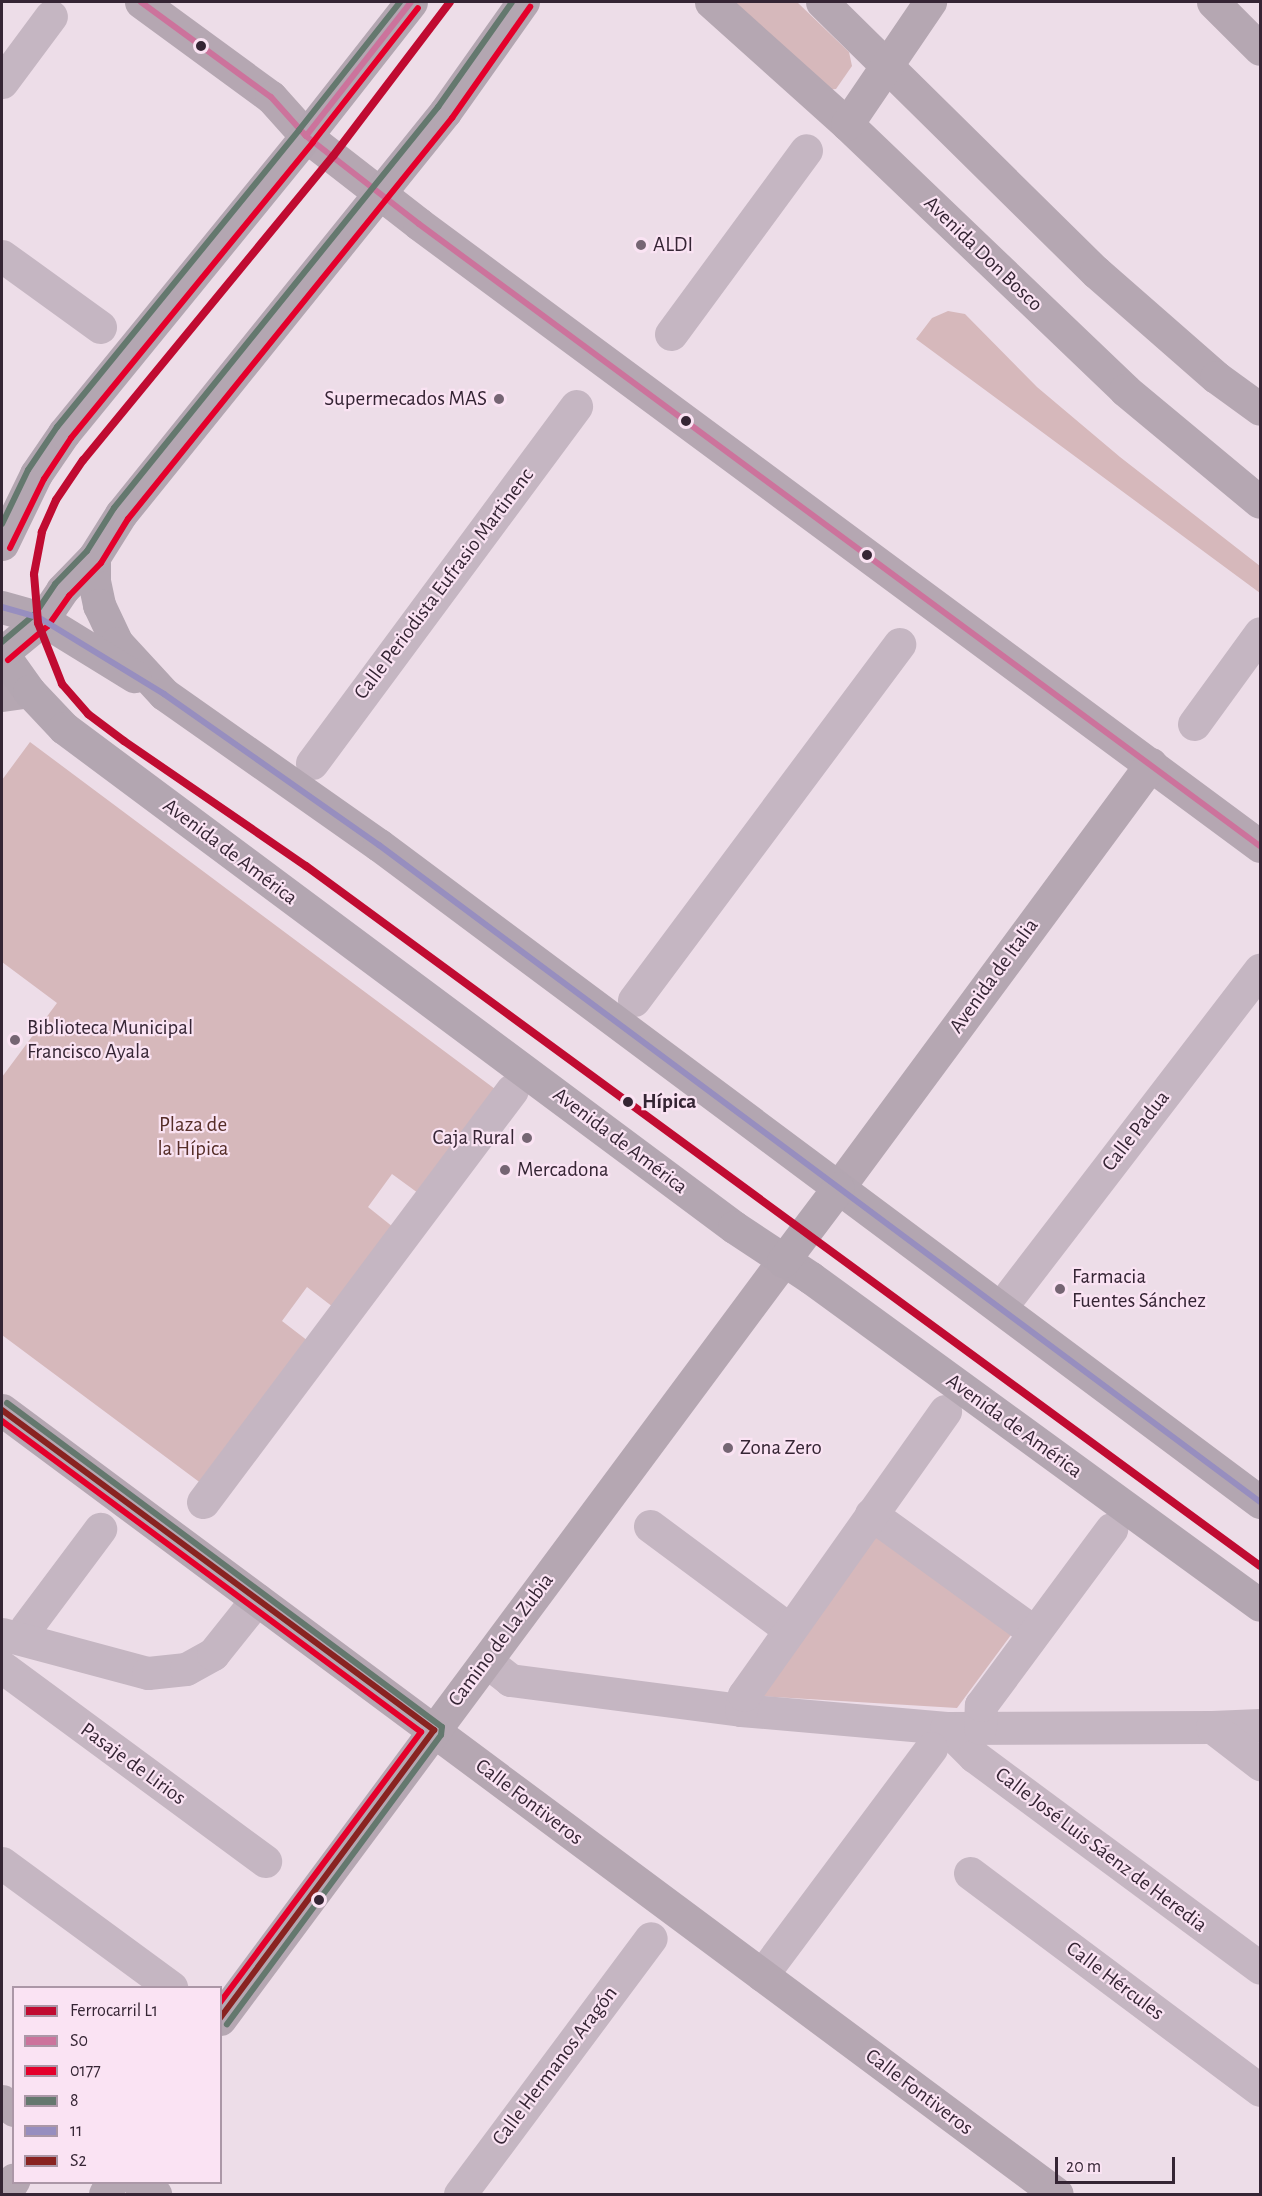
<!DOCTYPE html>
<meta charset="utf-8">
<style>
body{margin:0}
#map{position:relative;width:1262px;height:2196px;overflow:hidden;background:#eddde8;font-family:"Alegreya Sans",sans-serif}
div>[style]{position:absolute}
.green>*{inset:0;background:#d6b8bb}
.street>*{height:33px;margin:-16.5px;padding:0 16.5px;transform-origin:16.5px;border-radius:16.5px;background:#c5b6c2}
.secondary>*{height:33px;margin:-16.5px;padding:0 16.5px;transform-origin:16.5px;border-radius:16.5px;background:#b5a7b2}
.primary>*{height:33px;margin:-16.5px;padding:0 16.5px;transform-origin:16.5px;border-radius:16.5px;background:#b3a6b1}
.bus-1>*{height:6px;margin:-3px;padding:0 3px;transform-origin:3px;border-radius:3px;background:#cc739c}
.bus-2>*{height:6px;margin:-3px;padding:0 3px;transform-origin:3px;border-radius:3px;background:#e4002b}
.bus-3>*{height:6px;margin:-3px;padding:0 3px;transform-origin:3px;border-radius:3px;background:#64786e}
.bus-4>*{height:6px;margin:-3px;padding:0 3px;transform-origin:3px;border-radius:3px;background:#978ebf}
.bus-5>*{height:6px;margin:-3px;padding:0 3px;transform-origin:3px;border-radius:3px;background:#892321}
.rail-1>*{height:8px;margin:-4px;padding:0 4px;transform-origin:4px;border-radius:4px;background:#c00b31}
.dots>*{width:16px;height:16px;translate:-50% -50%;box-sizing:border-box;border:3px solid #fae3f3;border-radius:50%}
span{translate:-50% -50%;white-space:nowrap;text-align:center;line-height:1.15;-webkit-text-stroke:4.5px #fae3f3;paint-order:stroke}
.poi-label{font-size:21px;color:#352534}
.left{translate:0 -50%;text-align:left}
.right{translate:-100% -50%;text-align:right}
.street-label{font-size:21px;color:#352534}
.stop-label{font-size:21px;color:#352534;font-weight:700}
.park-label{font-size:21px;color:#552d27}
.frame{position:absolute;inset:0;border:3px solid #352534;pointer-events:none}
.legend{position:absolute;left:12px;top:1986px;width:210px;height:198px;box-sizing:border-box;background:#fae3f3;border:2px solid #ab97a7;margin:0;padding:8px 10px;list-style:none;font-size:18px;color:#352534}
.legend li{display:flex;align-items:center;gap:12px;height:30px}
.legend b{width:30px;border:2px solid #ab97a7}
.scale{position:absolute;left:1055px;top:2157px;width:120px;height:27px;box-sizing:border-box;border:3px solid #352534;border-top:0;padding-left:8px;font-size:18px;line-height:21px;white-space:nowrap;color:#352534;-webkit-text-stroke:4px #fae3f3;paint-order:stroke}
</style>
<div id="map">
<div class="green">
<div style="clip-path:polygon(731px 2px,797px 2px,849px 52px,852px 66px,836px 89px,825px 90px)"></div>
<div style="clip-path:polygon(948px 311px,965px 314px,1037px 387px,1120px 457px,1260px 566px,1260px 593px,916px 339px,932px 318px)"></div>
<div style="clip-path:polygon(30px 742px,495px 1089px,418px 1193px,392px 1174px,368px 1207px,393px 1227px,333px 1307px,307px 1287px,282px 1321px,308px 1341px,202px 1484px,2px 1335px,2px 1077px,57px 1003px,2px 962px,2px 780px)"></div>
<div style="clip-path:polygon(873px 1533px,1011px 1635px,957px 1708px,757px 1696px)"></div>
</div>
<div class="street">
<div style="left:2px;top:82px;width:82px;rotate:-53.4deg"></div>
<div style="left:2px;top:256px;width:121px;rotate:35.9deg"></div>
<div style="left:671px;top:334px;width:228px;rotate:-53.7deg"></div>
<div style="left:1194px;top:724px;width:112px;rotate:-54deg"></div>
<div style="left:312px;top:763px;width:444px;rotate:-53.5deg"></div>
<div style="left:634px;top:1000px;width:444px;rotate:-53.3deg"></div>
<div style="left:1011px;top:1294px;width:409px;rotate:-52.5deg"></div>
<div style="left:203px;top:1502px;width:515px;rotate:-53.13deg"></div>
<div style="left:871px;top:1514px;width:201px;rotate:35.9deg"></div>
<div style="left:650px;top:1526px;width:174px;rotate:36.6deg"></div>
<div style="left:26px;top:1628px;width:124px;rotate:-53.2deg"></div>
<div style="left:2px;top:1634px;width:151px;rotate:15deg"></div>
<div style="left:148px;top:1673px;width:38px;rotate:-6deg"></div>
<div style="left:186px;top:1669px;width:31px;rotate:-29deg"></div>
<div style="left:213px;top:1654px;width:70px;rotate:-51.3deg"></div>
<div style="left:486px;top:1661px;width:31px;rotate:38deg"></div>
<div style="left:510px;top:1680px;width:233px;rotate:7.4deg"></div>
<div style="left:741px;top:1710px;width:206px;rotate:5deg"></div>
<div style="left:946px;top:1728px;width:266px;rotate:-0.2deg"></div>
<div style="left:1212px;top:1727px;width:48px;rotate:-2.4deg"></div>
<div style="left:2px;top:1667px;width:327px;rotate:36.4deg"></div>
<div style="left:741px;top:1710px;width:15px;rotate:-79deg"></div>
<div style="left:744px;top:1695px;width:348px;rotate:-54.7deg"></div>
<div style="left:1212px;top:1727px;width:61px;rotate:37.6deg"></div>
<div style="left:946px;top:1728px;width:40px;rotate:45deg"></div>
<div style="left:974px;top:1756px;width:356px;rotate:36.5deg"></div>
<div style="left:980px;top:1728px;width:23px;rotate:-88deg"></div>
<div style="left:981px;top:1705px;width:219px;rotate:-53.5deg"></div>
<div style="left:2px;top:1863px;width:210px;rotate:36.3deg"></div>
<div style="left:970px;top:1873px;width:362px;rotate:36.8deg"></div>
<div style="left:762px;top:1975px;width:283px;rotate:-53.3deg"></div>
<div style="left:460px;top:2194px;width:319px;rotate:-53.3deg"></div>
</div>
<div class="secondary">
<div style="left:141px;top:2px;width:161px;rotate:36.2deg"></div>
<div style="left:271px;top:97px;width:52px;rotate:48.1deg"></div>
<div style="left:306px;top:136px;width:143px;rotate:37.9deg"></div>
<div style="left:419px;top:224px;width:1046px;rotate:36.49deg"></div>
<div style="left:711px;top:2px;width:183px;rotate:41.9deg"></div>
<div style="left:847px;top:124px;width:385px;rotate:43.7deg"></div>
<div style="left:1125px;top:390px;width:175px;rotate:39.7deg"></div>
<div style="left:822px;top:2px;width:385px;rotate:44.6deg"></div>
<div style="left:1096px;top:272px;width:159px;rotate:41.2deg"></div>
<div style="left:1216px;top:377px;width:54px;rotate:36deg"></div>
<div style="left:1213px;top:2px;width:66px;rotate:45deg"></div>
<div style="left:847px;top:124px;width:148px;rotate:-55.8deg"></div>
<div style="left:2px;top:695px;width:27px;rotate:-8deg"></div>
<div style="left:838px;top:1188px;width:527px;rotate:-53.56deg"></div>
<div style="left:2px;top:1410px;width:1314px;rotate:36.62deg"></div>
<div style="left:220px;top:2019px;width:944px;rotate:-53.4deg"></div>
<div style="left:2px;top:2101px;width:15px;rotate:37deg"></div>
<div style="left:138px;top:2182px;width:21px;rotate:35deg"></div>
<div style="left:5px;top:2194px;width:17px;rotate:-59deg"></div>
<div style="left:105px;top:2194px;width:13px;rotate:-63deg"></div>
</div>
<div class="primary">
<div style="left:2px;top:544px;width:78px;rotate:-64.1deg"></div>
<div style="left:36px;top:474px;width:50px;rotate:-55.7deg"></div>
<div style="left:64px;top:433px;width:383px;rotate:-50.8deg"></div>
<div style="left:306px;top:136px;width:170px;rotate:-51.9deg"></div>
<div style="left:94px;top:557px;width:24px;rotate:90deg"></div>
<div style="left:94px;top:581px;width:25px;rotate:78deg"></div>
<div style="left:99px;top:605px;width:42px;rotate:64.7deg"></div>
<div style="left:117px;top:643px;width:69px;rotate:47.3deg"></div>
<div style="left:164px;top:694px;width:263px;rotate:35.1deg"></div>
<div style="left:379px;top:845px;width:1099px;rotate:36.71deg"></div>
<div style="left:2px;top:607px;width:37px;rotate:16deg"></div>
<div style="left:38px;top:617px;width:113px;rotate:31.6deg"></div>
<div style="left:2px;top:653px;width:47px;rotate:54.6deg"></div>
<div style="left:29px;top:691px;width:51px;rotate:46.6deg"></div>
<div style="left:64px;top:728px;width:835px;rotate:36.68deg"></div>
<div style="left:734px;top:1227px;width:92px;rotate:33.5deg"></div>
<div style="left:811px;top:1278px;width:555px;rotate:36.07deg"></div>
<div style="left:2px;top:653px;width:52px;rotate:-39.5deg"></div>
<div style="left:42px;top:620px;width:36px;rotate:-56deg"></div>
<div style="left:62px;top:590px;width:46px;rotate:-45.9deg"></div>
<div style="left:94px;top:557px;width:51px;rotate:-57.9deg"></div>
<div style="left:121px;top:514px;width:516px;rotate:-51.13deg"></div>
<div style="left:445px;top:112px;width:135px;rotate:-54.7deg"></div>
<div style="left:783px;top:1261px;width:91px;rotate:-53deg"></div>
</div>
<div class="bus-1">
<div style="left:141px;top:2px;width:161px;rotate:36.2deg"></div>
<div style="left:271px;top:97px;width:52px;rotate:48.1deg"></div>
<div style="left:306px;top:136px;width:143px;rotate:37.9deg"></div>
<div style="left:419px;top:224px;width:1046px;rotate:36.49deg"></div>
<div style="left:306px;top:136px;width:170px;rotate:-51.9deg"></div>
</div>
<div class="bus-2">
<div style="left:10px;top:548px;width:77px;rotate:-63.8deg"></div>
<div style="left:44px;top:479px;width:49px;rotate:-56.6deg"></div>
<div style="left:71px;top:438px;width:382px;rotate:-50.7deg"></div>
<div style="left:313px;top:142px;width:170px;rotate:-51.9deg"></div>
<div style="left:8px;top:660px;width:52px;rotate:-40.4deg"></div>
<div style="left:48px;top:626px;width:37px;rotate:-55deg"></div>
<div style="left:69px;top:596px;width:46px;rotate:-45.9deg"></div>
<div style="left:101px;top:563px;width:52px;rotate:-58.5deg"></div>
<div style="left:128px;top:519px;width:516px;rotate:-51.06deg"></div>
<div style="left:452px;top:118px;width:136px;rotate:-54.9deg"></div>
<div style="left:2px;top:1421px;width:522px;rotate:36.58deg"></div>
<div style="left:421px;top:1732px;width:337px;rotate:126.6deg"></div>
</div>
<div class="bus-3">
<div style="left:2px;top:524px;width:60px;rotate:-64.3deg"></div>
<div style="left:28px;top:470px;width:52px;rotate:-56deg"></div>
<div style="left:57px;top:427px;width:383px;rotate:-50.8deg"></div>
<div style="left:299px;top:130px;width:163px;rotate:-51.7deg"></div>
<div style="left:2px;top:642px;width:43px;rotate:-40.3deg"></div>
<div style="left:35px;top:614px;width:36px;rotate:-56deg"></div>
<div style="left:55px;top:584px;width:46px;rotate:-45.9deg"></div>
<div style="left:87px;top:551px;width:51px;rotate:-57.9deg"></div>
<div style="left:114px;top:508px;width:516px;rotate:-51.06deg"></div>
<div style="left:438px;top:107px;width:128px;rotate:-54.8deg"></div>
<div style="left:7px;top:1403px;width:542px;rotate:36.68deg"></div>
<div style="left:442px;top:1727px;width:8px;rotate:97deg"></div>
<div style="left:441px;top:1735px;width:360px;rotate:126.5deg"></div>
</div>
<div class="bus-4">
<div style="left:2px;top:607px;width:37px;rotate:16deg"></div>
<div style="left:38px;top:617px;width:148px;rotate:31.4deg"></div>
<div style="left:164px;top:694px;width:263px;rotate:35.1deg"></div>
<div style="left:379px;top:845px;width:1099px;rotate:36.71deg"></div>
</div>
<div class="bus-5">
<div style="left:2px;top:1410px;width:538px;rotate:36.53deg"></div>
<div style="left:434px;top:1730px;width:359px;rotate:126.6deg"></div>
</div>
<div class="rail-1">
<div style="left:450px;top:2px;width:193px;rotate:127.2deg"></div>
<div style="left:333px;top:156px;width:394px;rotate:129.4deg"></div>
<div style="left:83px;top:460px;width:48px;rotate:124deg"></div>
<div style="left:56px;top:500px;width:35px;rotate:114deg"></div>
<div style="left:42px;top:532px;width:43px;rotate:100.8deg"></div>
<div style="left:34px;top:574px;width:49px;rotate:85.3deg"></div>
<div style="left:38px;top:623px;width:66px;rotate:68.5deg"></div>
<div style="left:62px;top:684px;width:40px;rotate:49deg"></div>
<div style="left:88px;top:714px;width:45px;rotate:36.9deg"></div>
<div style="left:124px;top:741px;width:221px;rotate:34.5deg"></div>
<div style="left:306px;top:866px;width:1183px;rotate:36.27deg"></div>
</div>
<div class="dots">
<div style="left:201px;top:46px;background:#352534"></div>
<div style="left:641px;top:245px;background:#756573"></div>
<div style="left:499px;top:399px;background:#756573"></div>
<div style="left:686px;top:421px;background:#352534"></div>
<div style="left:867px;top:555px;background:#352534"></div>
<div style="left:15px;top:1040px;background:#756573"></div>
<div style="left:628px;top:1102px;background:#352534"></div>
<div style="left:527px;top:1138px;background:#756573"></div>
<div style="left:505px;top:1170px;background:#756573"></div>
<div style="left:1060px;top:1289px;background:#756573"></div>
<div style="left:728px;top:1448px;background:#756573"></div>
<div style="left:319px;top:1900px;background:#352534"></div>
</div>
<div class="poi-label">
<span class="left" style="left:653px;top:245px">ALDI</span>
<span class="right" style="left:487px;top:399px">Supermecados MAS</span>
<span class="left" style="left:27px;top:1040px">Biblioteca Municipal<br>Francisco Ayala</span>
<span class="right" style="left:515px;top:1138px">Caja Rural</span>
<span class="left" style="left:517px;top:1170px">Mercadona</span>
<span class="left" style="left:1072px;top:1289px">Farmacia<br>Fuentes Sánchez</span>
<span class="left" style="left:740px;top:1448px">Zona Zero</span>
</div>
<div class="street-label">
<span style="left:983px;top:254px;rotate:44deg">Avenida Don Bosco</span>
<span style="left:444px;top:584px;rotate:-53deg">Calle Periodista Eufrasio Martinenc</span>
<span style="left:230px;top:852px;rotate:37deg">Avenida de América</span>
<span style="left:994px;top:976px;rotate:-54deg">Avenida de Italia</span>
<span style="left:1136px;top:1131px;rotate:-52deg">Calle Padua</span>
<span style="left:620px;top:1141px;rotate:37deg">Avenida de América</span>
<span style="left:1014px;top:1426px;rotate:36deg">Avenida de América</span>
<span style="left:501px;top:1640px;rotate:-53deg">Camino de La Zubia</span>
<span style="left:133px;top:1764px;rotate:36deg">Pasaje de Lirios</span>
<span style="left:529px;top:1802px;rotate:37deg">Calle Fontiveros</span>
<span style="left:1101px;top:1850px;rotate:37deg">Calle José Luis Sáenz de Heredia</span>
<span style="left:1115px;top:1981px;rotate:37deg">Calle Hércules</span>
<span style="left:555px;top:2066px;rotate:-53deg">Calle Hermanos Aragón</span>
<span style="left:919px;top:2092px;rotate:37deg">Calle Fontiveros</span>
</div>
<div class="stop-label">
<span class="left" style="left:642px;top:1102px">Hípica</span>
</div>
<div class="park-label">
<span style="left:193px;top:1137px">Plaza de<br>la Hípica</span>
</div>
<div class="frame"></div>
<ul class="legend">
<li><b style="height:8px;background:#c00b31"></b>Ferrocarril L1</li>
<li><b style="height:8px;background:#cc739c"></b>S0</li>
<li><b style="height:8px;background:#e4002b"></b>0177</li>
<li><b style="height:8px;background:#64786e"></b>8</li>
<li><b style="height:8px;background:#978ebf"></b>11</li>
<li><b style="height:8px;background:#892321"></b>S2</li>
</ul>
<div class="scale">20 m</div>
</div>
